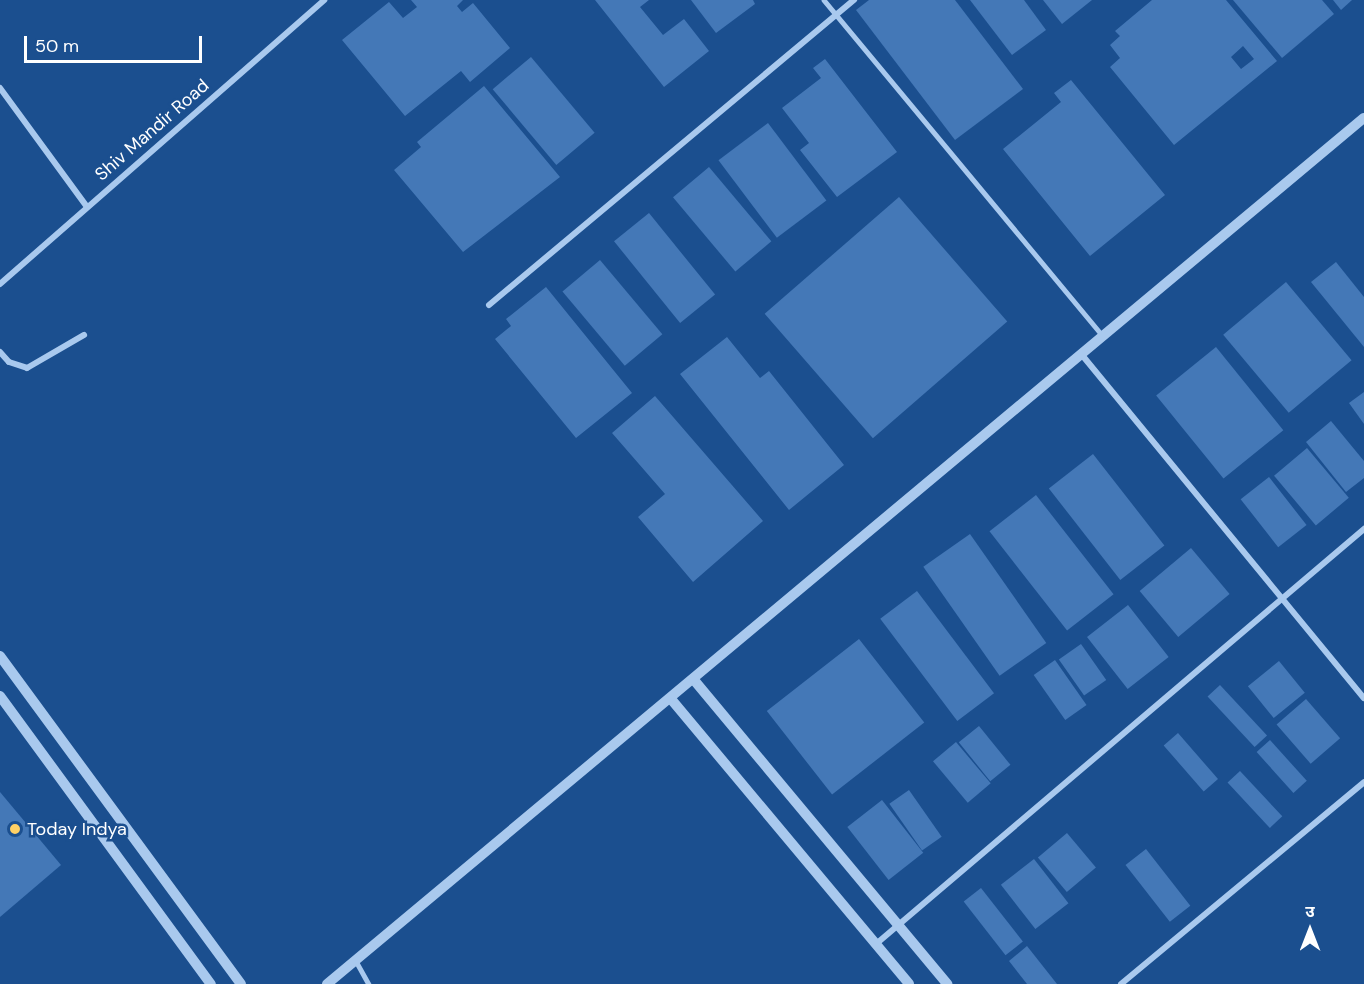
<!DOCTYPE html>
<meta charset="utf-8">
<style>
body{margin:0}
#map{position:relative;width:1364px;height:984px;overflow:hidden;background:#1b4f8f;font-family:"DM Sans","Noto Sans Devanagari",sans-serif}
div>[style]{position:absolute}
.building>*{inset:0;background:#4478b7;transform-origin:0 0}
.service>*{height:4.5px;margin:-2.25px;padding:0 2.25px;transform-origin:2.25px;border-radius:2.25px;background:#a9c9ee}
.minor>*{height:6px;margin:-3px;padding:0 3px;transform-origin:3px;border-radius:3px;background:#a9c9ee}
.tertiary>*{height:10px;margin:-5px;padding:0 5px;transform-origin:5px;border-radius:5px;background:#a9c9ee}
.dots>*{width:16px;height:16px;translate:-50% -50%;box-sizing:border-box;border:3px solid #1b4f8f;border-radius:50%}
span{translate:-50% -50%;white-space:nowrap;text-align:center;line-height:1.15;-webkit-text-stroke:5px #1b4f8f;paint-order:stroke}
.street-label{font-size:18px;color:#fff}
.poi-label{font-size:18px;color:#fff}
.left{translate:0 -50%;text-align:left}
.north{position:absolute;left:1280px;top:900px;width:60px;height:60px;-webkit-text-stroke:4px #1b4f8f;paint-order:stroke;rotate:0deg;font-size:16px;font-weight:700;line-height:24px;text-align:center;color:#fff}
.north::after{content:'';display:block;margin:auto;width:21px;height:27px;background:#fff;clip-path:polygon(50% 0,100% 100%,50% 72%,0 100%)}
.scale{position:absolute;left:24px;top:36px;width:178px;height:27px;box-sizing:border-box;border:3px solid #fff;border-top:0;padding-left:8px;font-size:18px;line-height:21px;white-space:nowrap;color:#fff;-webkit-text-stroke:4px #1b4f8f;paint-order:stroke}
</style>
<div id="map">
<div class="building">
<div style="clip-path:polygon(411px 0,463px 0,457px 6px,462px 12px,473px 3px,510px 48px,470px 82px,461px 71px,405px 116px,342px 40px,389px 2px,403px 18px,417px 7px)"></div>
<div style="clip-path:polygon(595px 0,649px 0,640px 7px,663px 35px,684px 19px,709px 51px,664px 87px)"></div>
<div style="clip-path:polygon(691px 0,753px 0,755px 4px,716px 33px)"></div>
<div style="clip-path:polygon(869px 0,955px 0,1023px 89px,955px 140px,856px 10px)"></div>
<div style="clip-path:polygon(970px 0,1024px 0,1046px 30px,1012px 55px)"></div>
<div style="clip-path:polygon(1043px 0,1092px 0,1062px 24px)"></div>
<div style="clip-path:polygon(evenodd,1152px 0,1226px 0,1277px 61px,1174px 145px,1110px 67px,1120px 58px,1110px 45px,1120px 36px,1115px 31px,1152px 0,1243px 46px,1254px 59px,1241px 69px,1231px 57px,1243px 46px)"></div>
<div style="clip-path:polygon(1233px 0,1322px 0,1334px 14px,1282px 58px)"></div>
<div style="clip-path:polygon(1333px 0,1352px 0,1341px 10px)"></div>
<div style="left:531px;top:57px;width:99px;height:50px;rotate:50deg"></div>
<div style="clip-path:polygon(825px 59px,897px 152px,837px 197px,800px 150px,809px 143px,782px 108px,821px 78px,813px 68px)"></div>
<div style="clip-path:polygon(1071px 80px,1165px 195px,1090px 256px,1003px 149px,1061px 102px,1054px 93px)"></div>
<div style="clip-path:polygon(484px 86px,560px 177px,463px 252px,394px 170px,421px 147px,417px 142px)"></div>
<div style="left:768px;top:123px;width:97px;height:62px;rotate:53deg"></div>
<div style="left:709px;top:167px;width:97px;height:47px;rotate:50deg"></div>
<div style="left:899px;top:197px;width:165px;height:178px;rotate:49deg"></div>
<div style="left:649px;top:213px;width:105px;height:45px;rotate:51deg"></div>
<div style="left:600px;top:260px;width:97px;height:49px;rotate:50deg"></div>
<div style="clip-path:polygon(1336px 262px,1364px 297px,1364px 347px,1311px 282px)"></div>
<div style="left:1286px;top:282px;width:102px;height:82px;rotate:50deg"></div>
<div style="clip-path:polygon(546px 287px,632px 393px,576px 438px,495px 339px,511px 326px,506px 319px)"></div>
<div style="clip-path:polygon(727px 337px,760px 378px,769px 371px,844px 465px,789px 510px,680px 374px)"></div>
<div style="left:1216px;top:347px;width:107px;height:77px;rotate:51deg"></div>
<div style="clip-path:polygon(1364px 392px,1364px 424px,1349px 403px)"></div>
<div style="clip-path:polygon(655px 396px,763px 521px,693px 582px,638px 517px,665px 494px,612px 433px)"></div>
<div style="clip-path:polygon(1331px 421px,1364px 461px,1364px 478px,1346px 492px,1306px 442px)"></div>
<div style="left:1307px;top:448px;width:65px;height:43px;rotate:50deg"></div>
<div style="left:1093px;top:454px;width:116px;height:56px;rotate:52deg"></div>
<div style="left:1269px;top:477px;width:61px;height:36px;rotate:52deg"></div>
<div style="left:1036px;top:495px;width:126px;height:59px;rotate:52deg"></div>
<div style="left:970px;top:534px;width:133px;height:57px;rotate:55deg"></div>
<div style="left:1191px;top:548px;width:60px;height:67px;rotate:50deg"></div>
<div style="left:917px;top:591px;width:128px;height:46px;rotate:53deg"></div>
<div style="left:1128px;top:605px;width:66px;height:52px;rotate:52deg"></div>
<div style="left:859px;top:639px;width:106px;height:117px;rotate:52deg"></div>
<div style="left:1081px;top:644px;width:44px;height:27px;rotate:55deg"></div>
<div style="left:1055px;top:660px;width:55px;height:26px;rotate:55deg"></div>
<div style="left:1279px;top:661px;width:41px;height:40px;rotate:51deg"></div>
<div style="left:1220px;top:685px;width:69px;height:17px;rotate:47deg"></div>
<div style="left:1306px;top:699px;width:52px;height:39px;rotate:49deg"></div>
<div style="left:979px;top:726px;width:50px;height:26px;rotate:51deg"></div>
<div style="left:1178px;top:733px;width:61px;height:19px;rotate:49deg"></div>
<div style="left:1270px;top:740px;width:55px;height:18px;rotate:48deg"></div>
<div style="left:956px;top:742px;width:54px;height:30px;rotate:50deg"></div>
<div style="left:1240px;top:771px;width:62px;height:17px;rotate:47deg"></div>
<div style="left:909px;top:790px;width:57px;height:24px;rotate:55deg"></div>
<div style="clip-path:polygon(0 792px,61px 865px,0 917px)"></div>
<div style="left:882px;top:800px;width:67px;height:44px;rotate:52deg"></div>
<div style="left:1067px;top:833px;width:45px;height:38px;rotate:50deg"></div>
<div style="left:1146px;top:849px;width:72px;height:26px;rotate:52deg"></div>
<div style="left:1034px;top:859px;width:56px;height:42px;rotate:52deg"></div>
<div style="left:981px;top:888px;width:68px;height:22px;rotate:52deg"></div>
<div style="clip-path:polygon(1027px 946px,1057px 984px,1027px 984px,1009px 961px)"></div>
</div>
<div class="service">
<div style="left:824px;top:0;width:435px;rotate:50.3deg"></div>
<div style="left:356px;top:961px;width:26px;rotate:61deg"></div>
</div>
<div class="minor">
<div style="left:0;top:88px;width:147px;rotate:53.8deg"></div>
<div style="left:0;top:284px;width:431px;rotate:-41.2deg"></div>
<div style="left:489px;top:305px;width:476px;rotate:-39.9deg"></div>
<div style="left:0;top:352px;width:13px;rotate:48deg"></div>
<div style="left:9px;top:362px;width:19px;rotate:18deg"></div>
<div style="left:27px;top:368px;width:66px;rotate:-30.1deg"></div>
<div style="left:1082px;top:355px;width:444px;rotate:50.6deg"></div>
<div style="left:876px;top:944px;width:641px;rotate:-40.38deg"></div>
<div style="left:1121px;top:984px;width:316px;rotate:-39.7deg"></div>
</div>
<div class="tertiary">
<div style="left:0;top:656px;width:407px;rotate:53.7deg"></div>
<div style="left:694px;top:680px;width:396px;rotate:50.2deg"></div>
<div style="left:0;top:696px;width:357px;rotate:53.8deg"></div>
<div style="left:671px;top:699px;width:371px;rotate:50.1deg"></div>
<div style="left:327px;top:984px;width:1351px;rotate:-39.87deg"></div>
</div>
<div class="dots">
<div style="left:15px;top:829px;background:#ffd166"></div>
</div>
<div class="street-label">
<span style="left:152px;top:130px;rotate:-41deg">Shiv Mandir Road</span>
</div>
<div class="poi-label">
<span class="left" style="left:27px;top:829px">Today Indya</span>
</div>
<div class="north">उ</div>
<div class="scale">50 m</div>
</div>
